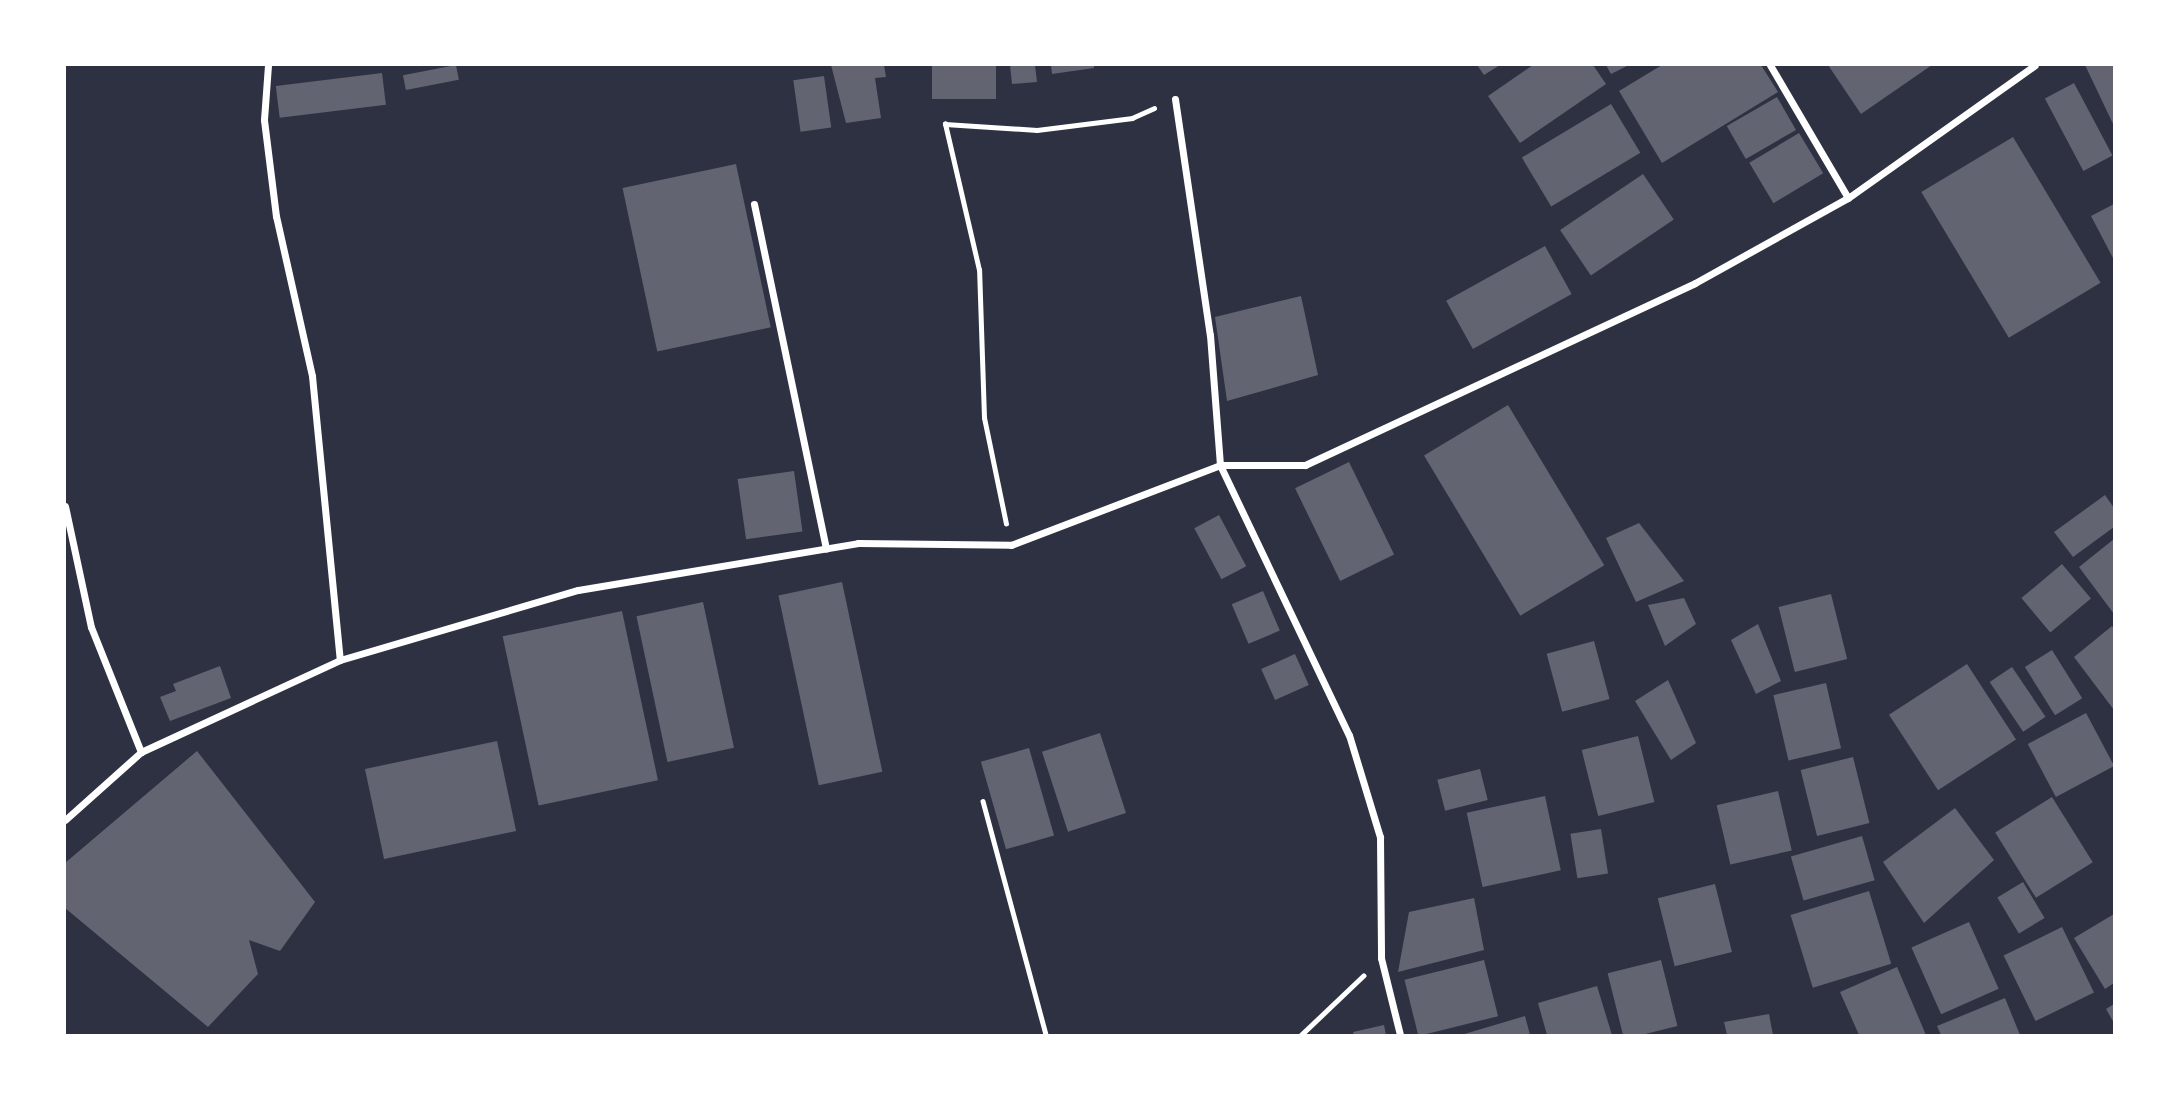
<!DOCTYPE html>
<style>
body{margin:0}
#map{position:relative;width:2179px;height:1100px;overflow:hidden;background:#2d3142;font-family:"Open Sans",sans-serif}
div>[style]{position:absolute}
.building>*{inset:0;background:#626471;transform-origin:0 0}
.path>*{height:4.5px;margin:-2.25px;padding:0 2.25px;transform-origin:2.25px;border-radius:2.25px;background:#fff}
.minor>*{height:7px;margin:-3.5px;padding:0 3.5px;transform-origin:3.5px;border-radius:3.5px;background:#fff}
span{translate:-50% -50%;white-space:nowrap;text-align:center;line-height:1.15;-webkit-text-stroke:6px #fff;paint-order:stroke}
.frame{position:absolute;inset:0;border:66px solid #fff;pointer-events:none}
</style>
<div id="map">
<div class="building">
<div style="left:456px;top:65px;width:15px;height:54px;rotate:79deg"></div>
<div style="clip-path:polygon(831px 65px,884px 65px,886px 77px,875px 78px,881px 118px,846px 123px)"></div>
<div style="left:932px;top:65px;width:64px;height:34px"></div>
<div style="clip-path:polygon(1010px 65px,1035px 65px,1037px 82px,1012px 84px)"></div>
<div style="clip-path:polygon(1051px 65px,1094px 65px,1094px 68px,1052px 74px)"></div>
<div style="clip-path:polygon(1477px 65px,1500px 65px,1484px 75px)"></div>
<div style="clip-path:polygon(1533px 65px,1593px 65px,1606px 84px,1520px 143px,1488px 96px)"></div>
<div style="clip-path:polygon(1606px 65px,1629px 65px,1611px 74px)"></div>
<div style="clip-path:polygon(1662px 65px,1761px 65px,1778px 92px,1662px 163px,1619px 91px)"></div>
<div style="clip-path:polygon(1828px 65px,1932px 65px,1861px 114px)"></div>
<div style="clip-path:polygon(2085px 65px,2114px 65px,2114px 126px)"></div>
<div style="left:382px;top:73px;width:32px;height:107px;rotate:83deg"></div>
<div style="left:824px;top:76px;width:52px;height:31px;rotate:82deg"></div>
<div style="left:2074px;top:83px;width:82px;height:33px;rotate:62deg"></div>
<div style="left:1777px;top:97px;width:38px;height:58px;rotate:60deg"></div>
<div style="left:1611px;top:104px;width:57px;height:104px;rotate:59deg"></div>
<div style="left:1799px;top:133px;width:47px;height:58px;rotate:59deg"></div>
<div style="left:2013px;top:137px;width:170px;height:107px;rotate:59deg"></div>
<div style="left:736px;top:164px;width:167px;height:116px;rotate:78deg"></div>
<div style="left:1643px;top:174px;width:55px;height:100px;rotate:56deg"></div>
<div style="clip-path:polygon(2114px 204px,2114px 260px,2091px 216px)"></div>
<div style="left:1545px;top:246px;width:55px;height:113px;rotate:61deg"></div>
<div style="clip-path:polygon(1301px 296px,1318px 375px,1227px 401px,1215px 317px)"></div>
<div style="left:1508px;top:405px;width:187px;height:98px;rotate:59deg"></div>
<div style="left:1349px;top:462px;width:103px;height:60px;rotate:64deg"></div>
<div style="left:794px;top:471px;width:61px;height:57px;rotate:82deg"></div>
<div style="clip-path:polygon(2105px 495px,2114px 508px,2114px 527px,2073px 557px,2054px 532px)"></div>
<div style="left:1219px;top:515px;width:58px;height:28px;rotate:62deg"></div>
<div style="clip-path:polygon(1639px 523px,1684px 581px,1636px 602px,1606px 538px)"></div>
<div style="clip-path:polygon(2114px 539px,2114px 614px,2079px 567px)"></div>
<div style="left:2062px;top:564px;width:45px;height:53px;rotate:50deg"></div>
<div style="left:842px;top:582px;width:194px;height:65px;rotate:78deg"></div>
<div style="left:1263px;top:591px;width:43px;height:34px;rotate:67deg"></div>
<div style="left:1831px;top:594px;width:67px;height:54px;rotate:76deg"></div>
<div style="clip-path:polygon(1684px 598px,1696px 624px,1665px 646px,1648px 605px)"></div>
<div style="left:703px;top:602px;width:149px;height:68px;rotate:78deg"></div>
<div style="left:622px;top:611px;width:173px;height:122px;rotate:78deg"></div>
<div style="clip-path:polygon(1758px 624px,1781px 681px,1756px 694px,1731px 640px)"></div>
<div style="clip-path:polygon(2112px 626px,2114px 629px,2114px 710px,2074px 657px)"></div>
<div style="left:1594px;top:641px;width:60px;height:49px;rotate:75deg"></div>
<div style="left:2052px;top:650px;width:57px;height:32px;rotate:58deg"></div>
<div style="left:1295px;top:654px;width:34px;height:37px;rotate:66deg"></div>
<div style="left:1967px;top:664px;width:90px;height:93px;rotate:57deg"></div>
<div style="clip-path:polygon(220px 666px,231px 698px,170px 721px,160px 697px,176px 691px,173px 684px)"></div>
<div style="left:2012px;top:667px;width:60px;height:27px;rotate:56deg"></div>
<div style="clip-path:polygon(1668px 680px,1696px 743px,1671px 760px,1635px 701px)"></div>
<div style="left:1826px;top:683px;width:67px;height:54px;rotate:77deg"></div>
<div style="left:2086px;top:713px;width:60px;height:66px;rotate:62deg"></div>
<div style="left:1100px;top:733px;width:84px;height:61px;rotate:72deg"></div>
<div style="left:1638px;top:736px;width:68px;height:58px;rotate:76deg"></div>
<div style="left:497px;top:741px;width:92px;height:135px;rotate:78deg"></div>
<div style="left:1029px;top:748px;width:91px;height:50px;rotate:74deg"></div>
<div style="clip-path:polygon(197px 751px,315px 902px,280px 951px,249px 940px,258px 974px,208px 1027px,65px 908px,65px 863px)"></div>
<div style="left:1853px;top:757px;width:68px;height:54px;rotate:76deg"></div>
<div style="left:1480px;top:769px;width:32px;height:44px;rotate:76deg"></div>
<div style="left:1778px;top:791px;width:61px;height:63px;rotate:77deg"></div>
<div style="left:1545px;top:796px;width:76px;height:80px;rotate:78deg"></div>
<div style="left:2052px;top:797px;width:77px;height:67px;rotate:58deg"></div>
<div style="clip-path:polygon(1955px 808px,1994px 860px,1924px 923px,1883px 862px)"></div>
<div style="left:1601px;top:829px;width:45px;height:31px;rotate:81deg"></div>
<div style="left:1862px;top:836px;width:46px;height:74px;rotate:74deg"></div>
<div style="left:2023px;top:882px;width:42px;height:30px;rotate:59deg"></div>
<div style="left:1715px;top:884px;width:70px;height:59px;rotate:76deg"></div>
<div style="left:1869px;top:891px;width:76px;height:82px;rotate:73deg"></div>
<div style="clip-path:polygon(1474px 898px,1484px 950px,1398px 972px,1409px 912px)"></div>
<div style="clip-path:polygon(2114px 914px,2114px 983px,2105px 989px,2074px 938px)"></div>
<div style="left:1969px;top:922px;width:73px;height:63px;rotate:66deg"></div>
<div style="left:2062px;top:927px;width:73px;height:65px;rotate:64deg"></div>
<div style="left:1484px;top:960px;width:58px;height:82px;rotate:76deg"></div>
<div style="left:1661px;top:960px;width:68px;height:55px;rotate:76deg"></div>
<div style="clip-path:polygon(1897px 967px,1926px 1035px,1859px 1035px,1840px 992px)"></div>
<div style="clip-path:polygon(1597px 986px,1612px 1035px,1547px 1035px,1538px 1003px)"></div>
<div style="clip-path:polygon(2005px 998px,2020px 1035px,1941px 1035px,1937px 1026px)"></div>
<div style="clip-path:polygon(2114px 1004px,2114px 1023px,2106px 1009px)"></div>
<div style="clip-path:polygon(1769px 1014px,1773px 1035px,1727px 1035px,1724px 1022px)"></div>
<div style="clip-path:polygon(1525px 1016px,1530px 1035px,1461px 1035px)"></div>
<div style="clip-path:polygon(1384px 1025px,1386px 1035px,1354px 1035px,1353px 1032px)"></div>
</div>
<div class="path">
<div style="left:1006px;top:524px;width:108px;rotate:-101.7deg"></div>
<div style="left:984px;top:418px;width:148px;rotate:-91.9deg"></div>
<div style="left:979px;top:270px;width:150px;rotate:-103.1deg"></div>
<div style="left:945px;top:124px;width:92px;rotate:3.7deg"></div>
<div style="left:1037px;top:130px;width:96px;rotate:-7.2deg"></div>
<div style="left:1132px;top:118px;width:24px;rotate:-24deg"></div>
<div style="left:983px;top:801px;width:242px;rotate:74.9deg"></div>
<div style="left:1301px;top:1035px;width:86px;rotate:-43.6deg"></div>
</div>
<div class="minor">
<div style="left:268px;top:65px;width:55px;rotate:94.2deg"></div>
<div style="left:264px;top:120px;width:97px;rotate:82.9deg"></div>
<div style="left:276px;top:216px;width:164px;rotate:77.3deg"></div>
<div style="left:312px;top:376px;width:285px;rotate:84.4deg"></div>
<div style="left:1770px;top:65px;width:154px;rotate:59.6deg"></div>
<div style="left:1175px;top:99px;width:239px;rotate:81.6deg"></div>
<div style="left:1210px;top:335px;width:130px;rotate:85.6deg"></div>
<div style="left:1220px;top:465px;width:299px;rotate:64.5deg"></div>
<div style="left:1349px;top:735px;width:107px;rotate:73.1deg"></div>
<div style="left:1380px;top:837px;width:121px;rotate:89.5deg"></div>
<div style="left:1381px;top:958px;width:79px;rotate:76.1deg"></div>
<div style="left:754px;top:204px;width:352px;rotate:78.2deg"></div>
<div style="left:65px;top:506px;width:124px;rotate:77.9deg"></div>
<div style="left:91px;top:627px;width:135px;rotate:68.2deg"></div>
<div style="left:65px;top:820px;width:102px;rotate:-41.8deg"></div>
<div style="left:141px;top:752px;width:219px;rotate:-24.8deg"></div>
<div style="left:340px;top:660px;width:248px;rotate:-16.4deg"></div>
<div style="left:578px;top:590px;width:284px;rotate:-9.5deg"></div>
<div style="left:858px;top:543px;width:153px;rotate:0.7deg"></div>
<div style="left:1011px;top:545px;width:224px;rotate:-20.9deg"></div>
<div style="left:1220px;top:465px;width:85px"></div>
<div style="left:1305px;top:465px;width:430px;rotate:-25deg"></div>
<div style="left:1695px;top:283px;width:175px;rotate:-29.1deg"></div>
<div style="left:1848px;top:198px;width:229px;rotate:-35.4deg"></div>
</div>
<div class="frame"></div>
</div>
